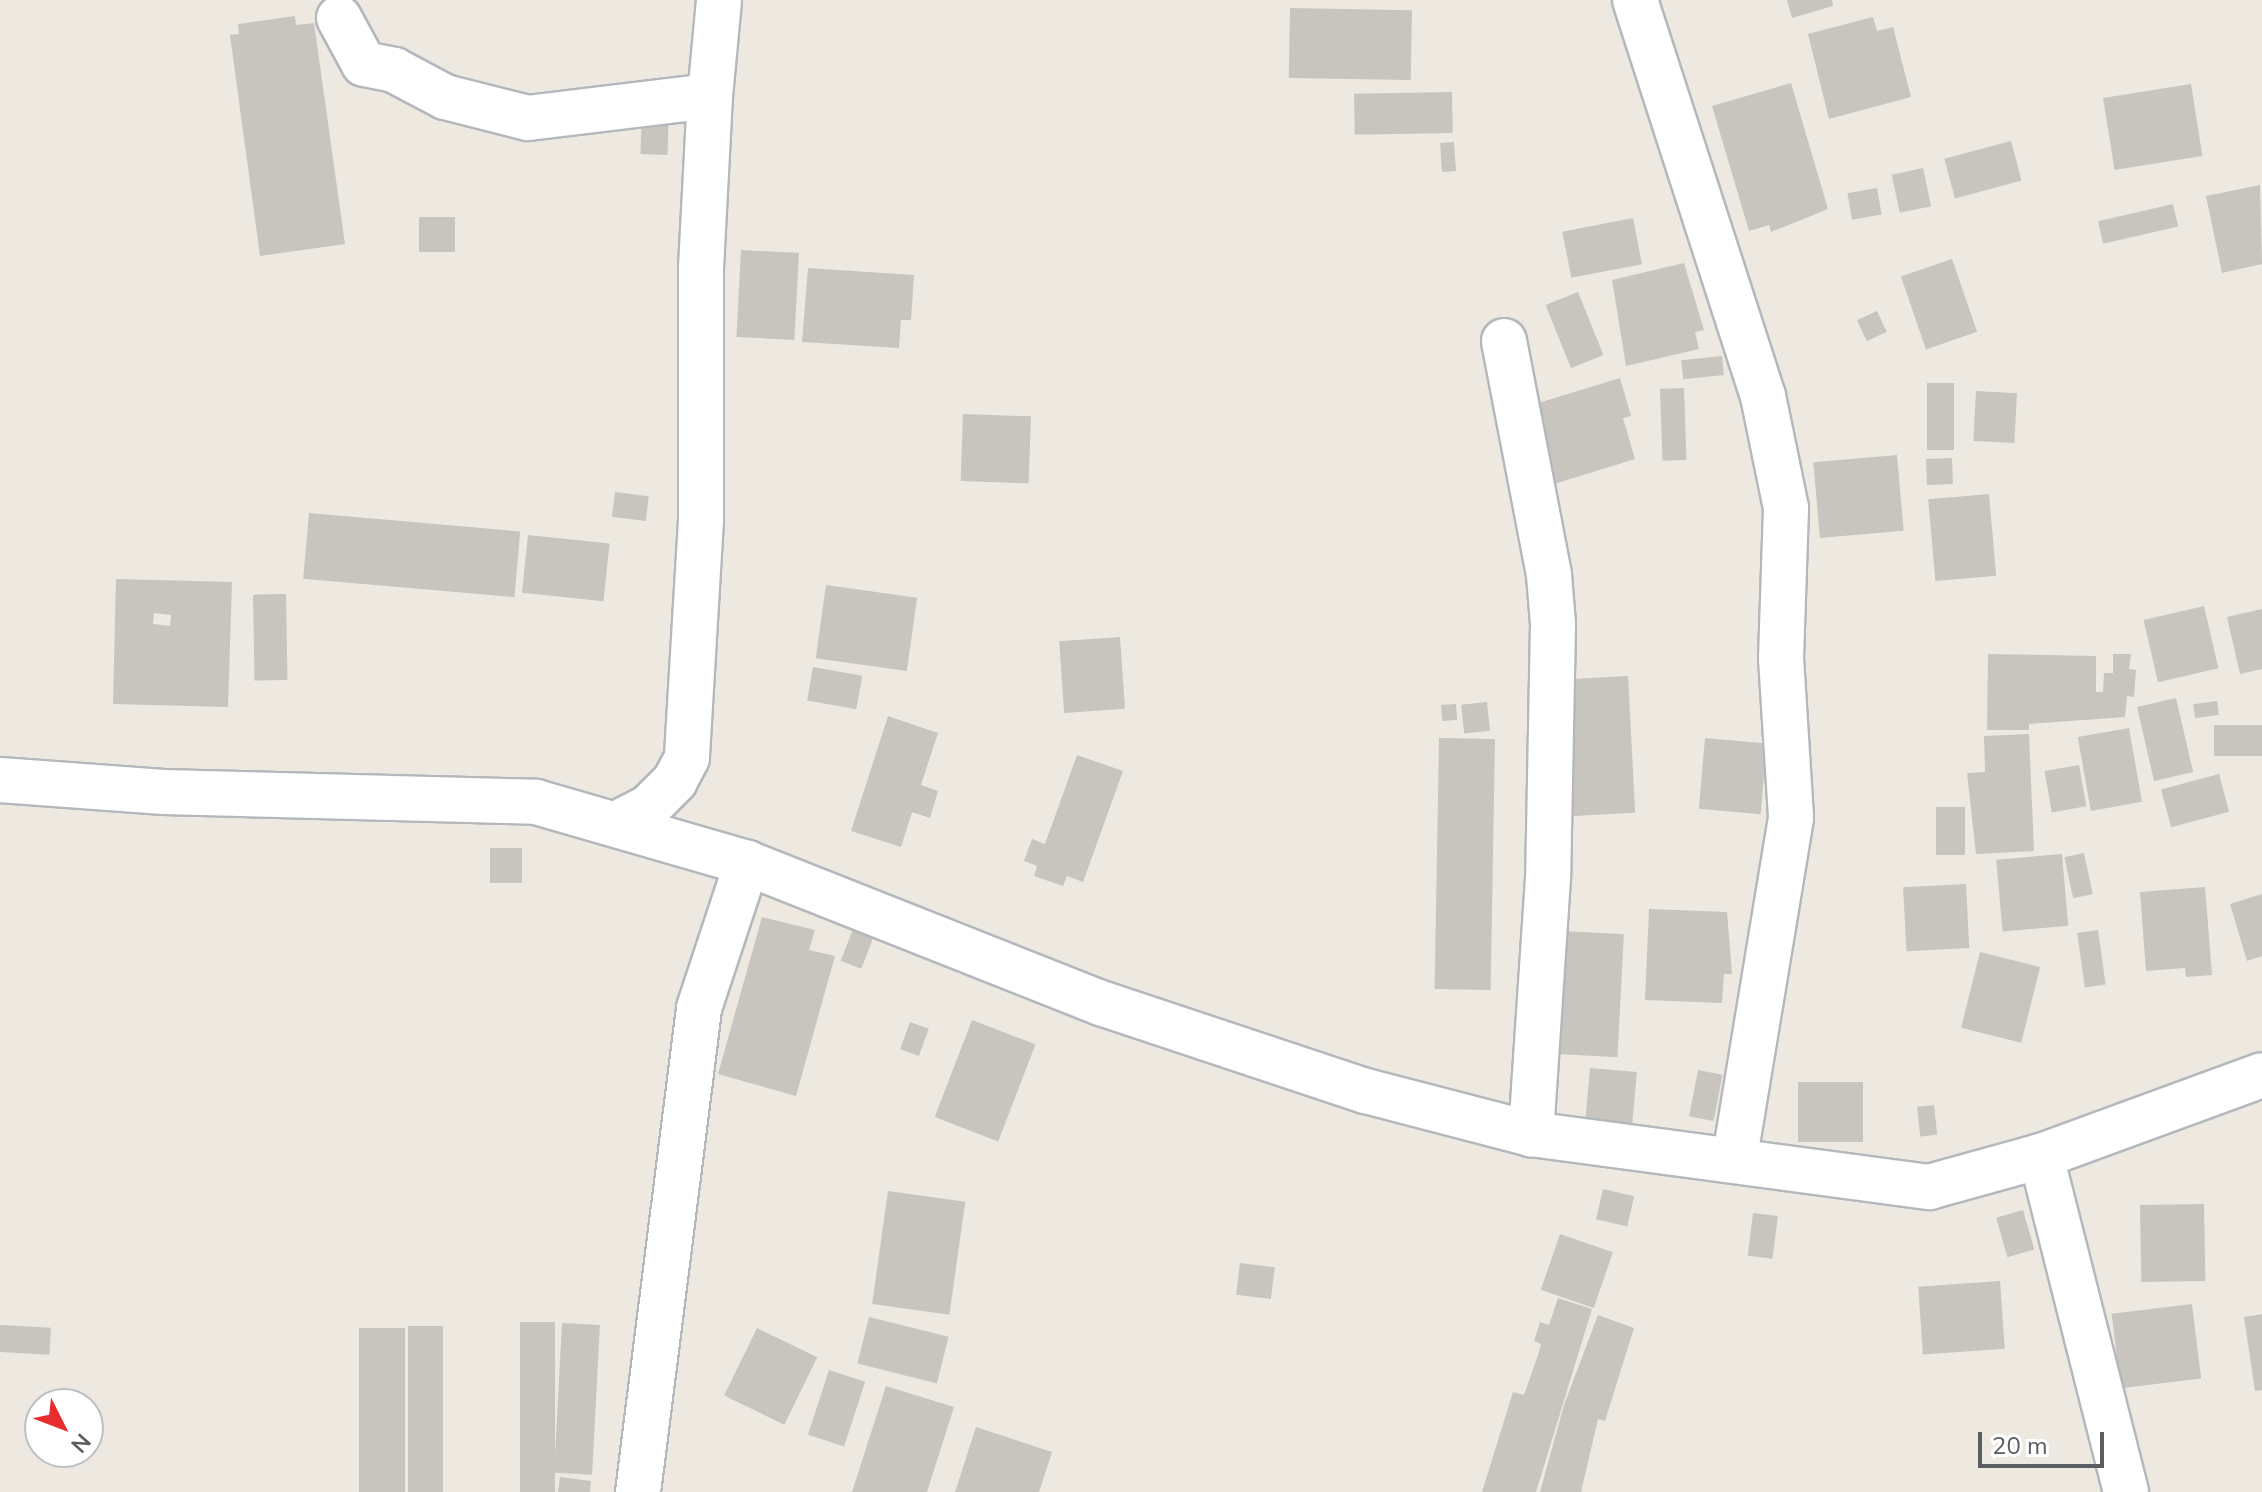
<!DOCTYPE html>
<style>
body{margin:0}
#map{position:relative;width:2262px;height:1492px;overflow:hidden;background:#ede9e1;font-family:"Nunito Sans",sans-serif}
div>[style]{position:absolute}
.building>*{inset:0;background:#c8c4be;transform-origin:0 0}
.roads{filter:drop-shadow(2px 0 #b4b8bc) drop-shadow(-2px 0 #b4b8bc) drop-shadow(0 2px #b4b8bc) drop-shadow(0 -2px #b4b8bc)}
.minor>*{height:44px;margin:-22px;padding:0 22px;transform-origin:22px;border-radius:22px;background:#fff}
span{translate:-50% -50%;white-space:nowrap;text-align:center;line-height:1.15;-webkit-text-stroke:7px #fff;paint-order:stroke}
.north{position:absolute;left:24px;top:1388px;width:80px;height:80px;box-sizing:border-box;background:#fff;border:2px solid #bdbfc0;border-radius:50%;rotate:132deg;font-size:22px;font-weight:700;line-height:32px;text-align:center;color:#5a5e62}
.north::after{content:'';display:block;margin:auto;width:28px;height:36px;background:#e72d2d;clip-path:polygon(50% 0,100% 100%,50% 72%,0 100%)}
.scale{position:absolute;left:1978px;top:1432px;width:126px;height:36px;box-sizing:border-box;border:4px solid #5a5e62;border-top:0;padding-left:10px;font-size:24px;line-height:28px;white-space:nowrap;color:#5a5e62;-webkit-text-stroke:6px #fff;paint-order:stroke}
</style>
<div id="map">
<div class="building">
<div style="clip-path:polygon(1787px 0,1832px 0,1833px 6px,1792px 18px)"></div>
<div style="left:1290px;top:8px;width:122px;height:70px;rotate:1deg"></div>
<div style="clip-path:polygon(295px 16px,296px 25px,314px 23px,345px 244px,260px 256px,230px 35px,239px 34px,238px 24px)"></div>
<div style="clip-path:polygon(1873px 17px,1877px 31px,1893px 27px,1911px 97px,1829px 119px,1808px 34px)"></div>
<div style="clip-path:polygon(1791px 83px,1828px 209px,1771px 232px,1769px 225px,1749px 231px,1712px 106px)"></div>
<div style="left:2191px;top:84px;width:73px;height:89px;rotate:81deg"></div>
<div style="left:1452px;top:92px;width:41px;height:98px;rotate:89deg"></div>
<div style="left:642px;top:110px;width:27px;height:44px;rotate:2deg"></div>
<div style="left:2011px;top:141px;width:41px;height:69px;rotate:75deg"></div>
<div style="left:1454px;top:142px;width:29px;height:14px;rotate:86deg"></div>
<div style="left:1923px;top:168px;width:39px;height:32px;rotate:78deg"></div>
<div style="clip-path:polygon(2260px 185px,2262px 264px,2222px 273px,2206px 196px)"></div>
<div style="left:1877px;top:188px;width:27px;height:30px;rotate:80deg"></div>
<div style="left:2173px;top:204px;width:23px;height:77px;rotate:77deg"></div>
<div style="left:455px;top:217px;width:35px;height:36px;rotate:90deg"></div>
<div style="left:1633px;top:218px;width:47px;height:72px;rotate:79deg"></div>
<div style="left:741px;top:250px;width:58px;height:87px;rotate:3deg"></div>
<div style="left:1952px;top:259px;width:77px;height:54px;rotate:71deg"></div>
<div style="clip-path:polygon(1684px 263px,1704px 330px,1695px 332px,1699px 349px,1626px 366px,1612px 280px)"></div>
<div style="clip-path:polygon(808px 268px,914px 275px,911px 320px,901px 320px,899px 348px,802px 342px)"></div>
<div style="left:1578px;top:292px;width:68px;height:35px;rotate:68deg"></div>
<div style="left:1877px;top:311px;width:23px;height:22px;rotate:65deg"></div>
<div style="left:1722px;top:356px;width:19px;height:41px;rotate:84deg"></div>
<div style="clip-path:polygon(1620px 378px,1631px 416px,1623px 418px,1635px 459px,1554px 484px,1532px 405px)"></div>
<div style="left:1927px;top:383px;width:27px;height:67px"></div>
<div style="left:1684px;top:388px;width:72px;height:24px;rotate:88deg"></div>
<div style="left:1976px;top:391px;width:41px;height:50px;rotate:3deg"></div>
<div style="left:963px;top:414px;width:68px;height:67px;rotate:2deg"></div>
<div style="left:1897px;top:455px;width:76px;height:84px;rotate:85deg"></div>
<div style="left:1952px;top:458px;width:26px;height:26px;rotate:88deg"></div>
<div style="left:615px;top:492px;width:34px;height:25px;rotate:7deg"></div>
<div style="left:1989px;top:494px;width:82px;height:61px;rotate:85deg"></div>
<div style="left:309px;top:513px;width:212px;height:66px;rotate:5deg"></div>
<div style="left:528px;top:535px;width:82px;height:58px;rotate:6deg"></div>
<div style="clip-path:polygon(evenodd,116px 579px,232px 582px,228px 707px,113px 704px,116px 579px,154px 613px,171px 615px,170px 626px,153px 624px,154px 613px)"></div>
<div style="left:826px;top:585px;width:92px;height:74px;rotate:8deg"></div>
<div style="left:286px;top:594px;width:86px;height:33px;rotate:89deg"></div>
<div style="left:2204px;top:606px;width:64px;height:62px;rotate:77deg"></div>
<div style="clip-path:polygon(2262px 609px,2262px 669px,2240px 674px,2227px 617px)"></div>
<div style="left:1120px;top:637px;width:72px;height:61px;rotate:86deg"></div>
<div style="clip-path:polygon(1988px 654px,2096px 656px,2096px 692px,2103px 692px,2104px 673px,2113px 673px,2113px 654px,2131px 654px,2129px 669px,2136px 670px,2134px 697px,2127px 696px,2125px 717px,2029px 724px,2029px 730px,1987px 730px)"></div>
<div style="left:813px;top:667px;width:50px;height:34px;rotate:10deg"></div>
<div style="left:1628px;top:676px;width:137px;height:70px;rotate:87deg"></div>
<div style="left:2176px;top:698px;width:76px;height:40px;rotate:77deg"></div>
<div style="left:2217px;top:701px;width:14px;height:24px;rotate:82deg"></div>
<div style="left:1487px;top:702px;width:29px;height:26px;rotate:84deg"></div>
<div style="left:1456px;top:704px;width:16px;height:15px;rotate:86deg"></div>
<div style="clip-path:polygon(888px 716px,938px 733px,921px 785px,938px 791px,930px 818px,912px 812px,901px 847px,851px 831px)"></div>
<div style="left:2262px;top:725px;width:31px;height:48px;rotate:90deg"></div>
<div style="left:2129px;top:728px;width:75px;height:52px;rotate:80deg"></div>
<div style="clip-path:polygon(2029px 734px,2034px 851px,1976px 854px,1967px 773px,1985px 772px,1984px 736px)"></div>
<div style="left:1439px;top:738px;width:56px;height:251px;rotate:1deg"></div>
<div style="left:1705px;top:738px;width:62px;height:71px;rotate:5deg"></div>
<div style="clip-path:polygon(1077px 755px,1123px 771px,1083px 882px,1067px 876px,1063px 886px,1034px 876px,1037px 866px,1024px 861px,1032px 839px,1045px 844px)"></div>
<div style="left:2079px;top:765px;width:42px;height:35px;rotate:80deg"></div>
<div style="left:2219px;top:774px;width:39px;height:60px;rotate:75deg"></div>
<div style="left:1936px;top:807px;width:29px;height:48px"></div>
<div style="left:490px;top:848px;width:32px;height:35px"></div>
<div style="left:2084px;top:853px;width:42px;height:20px;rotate:78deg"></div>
<div style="left:2062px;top:854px;width:72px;height:66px;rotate:85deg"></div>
<div style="left:1966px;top:884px;width:64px;height:63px;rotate:87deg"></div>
<div style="clip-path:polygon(2205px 887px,2212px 975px,2186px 977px,2185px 968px,2146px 971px,2140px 892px)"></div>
<div style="clip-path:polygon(2262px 894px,2262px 956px,2247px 961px,2230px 904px)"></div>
<div style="clip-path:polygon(1649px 909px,1727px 912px,1732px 974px,1724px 974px,1722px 1003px,1645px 1000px)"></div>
<div style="clip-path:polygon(762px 917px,815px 930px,809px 950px,835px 956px,796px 1096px,718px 1074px)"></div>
<div style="left:853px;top:929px;width:22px;height:34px;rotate:21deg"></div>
<div style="left:2098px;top:930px;width:55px;height:21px;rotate:82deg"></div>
<div style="left:1561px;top:931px;width:63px;height:123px;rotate:3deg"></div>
<div style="left:1980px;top:952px;width:62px;height:78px;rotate:14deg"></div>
<div style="left:972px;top:1020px;width:68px;height:104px;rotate:21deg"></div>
<div style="left:910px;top:1022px;width:20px;height:29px;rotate:20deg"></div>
<div style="left:1590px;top:1068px;width:47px;height:52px;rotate:5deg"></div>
<div style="left:1698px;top:1070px;width:25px;height:47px;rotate:11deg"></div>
<div style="left:1863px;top:1082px;width:60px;height:65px;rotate:90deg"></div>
<div style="left:1934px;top:1105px;width:30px;height:17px;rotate:84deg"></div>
<div style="left:1603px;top:1189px;width:32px;height:31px;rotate:13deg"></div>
<div style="left:888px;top:1191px;width:78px;height:114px;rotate:8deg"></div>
<div style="left:2204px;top:1204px;width:77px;height:64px;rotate:89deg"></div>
<div style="left:2023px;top:1210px;width:41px;height:28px;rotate:74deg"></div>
<div style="left:1753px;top:1213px;width:25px;height:43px;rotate:7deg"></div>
<div style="left:1560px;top:1234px;width:56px;height:59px;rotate:19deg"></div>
<div style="left:1240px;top:1263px;width:35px;height:32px;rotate:7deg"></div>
<div style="left:2000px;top:1281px;width:68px;height:82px;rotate:86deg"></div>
<div style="clip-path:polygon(1558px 1298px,1592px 1309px,1536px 1492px,1482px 1492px,1513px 1392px,1524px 1395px,1538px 1355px,1541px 1344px,1534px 1341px,1540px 1322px,1549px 1325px)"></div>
<div style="left:2192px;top:1304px;width:75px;height:81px;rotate:83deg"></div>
<div style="clip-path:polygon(2262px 1314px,2262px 1390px,2255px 1391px,2244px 1317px)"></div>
<div style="clip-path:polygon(1598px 1315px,1634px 1328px,1605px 1421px,1598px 1419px,1581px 1492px,1540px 1492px,1564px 1405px)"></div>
<div style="left:869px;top:1317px;width:82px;height:48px;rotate:14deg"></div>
<div style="left:520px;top:1322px;width:35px;height:170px"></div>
<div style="left:562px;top:1323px;width:38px;height:150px;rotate:3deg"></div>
<div style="left:0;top:1325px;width:51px;height:27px;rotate:3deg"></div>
<div style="left:408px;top:1326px;width:35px;height:166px"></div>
<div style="left:359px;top:1328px;width:46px;height:164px"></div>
<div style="left:757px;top:1328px;width:67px;height:75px;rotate:26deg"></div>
<div style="left:829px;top:1370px;width:38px;height:68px;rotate:18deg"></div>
<div style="clip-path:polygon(886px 1386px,954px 1407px,927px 1492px,852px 1492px)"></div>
<div style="clip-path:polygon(976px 1427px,1052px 1452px,1039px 1492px,955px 1492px)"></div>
<div style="clip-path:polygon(560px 1477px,591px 1481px,590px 1492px,558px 1492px)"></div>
</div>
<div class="roads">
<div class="minor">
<div style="left:1635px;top:0;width:416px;rotate:72.1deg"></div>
<div style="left:1763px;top:396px;width:114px;rotate:78.4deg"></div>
<div style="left:1786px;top:508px;width:150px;rotate:91.9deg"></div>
<div style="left:1781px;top:658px;width:160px;rotate:86.4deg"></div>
<div style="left:1791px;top:818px;width:345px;rotate:99.4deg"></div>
<div style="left:339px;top:18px;width:52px;rotate:61.5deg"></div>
<div style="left:364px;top:64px;width:31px;rotate:11deg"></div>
<div style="left:394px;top:70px;width:58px;rotate:27.9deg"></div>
<div style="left:445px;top:97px;width:86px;rotate:14.2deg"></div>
<div style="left:528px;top:118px;width:183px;rotate:-6.9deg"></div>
<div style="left:710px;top:96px;width:171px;rotate:93deg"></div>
<div style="left:701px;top:267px;width:253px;rotate:90deg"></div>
<div style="left:701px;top:520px;width:238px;rotate:93.4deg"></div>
<div style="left:687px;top:758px;width:26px;rotate:118deg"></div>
<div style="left:675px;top:781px;width:37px;rotate:135deg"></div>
<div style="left:649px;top:807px;width:33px;rotate:153deg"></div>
<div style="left:710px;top:96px;width:96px;rotate:-84.6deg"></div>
<div style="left:1504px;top:341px;width:238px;rotate:79.1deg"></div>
<div style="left:1549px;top:575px;width:49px;rotate:85.3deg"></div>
<div style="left:1553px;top:624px;width:254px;rotate:91.1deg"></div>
<div style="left:1548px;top:878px;width:257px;rotate:93.8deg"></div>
<div style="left:0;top:780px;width:164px;rotate:4.2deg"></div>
<div style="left:164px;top:792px;width:372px;rotate:1.5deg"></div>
<div style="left:536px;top:802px;width:220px;rotate:16.1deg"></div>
<div style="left:747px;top:863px;width:381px;rotate:21.6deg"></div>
<div style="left:1101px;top:1003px;width:279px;rotate:18.4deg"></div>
<div style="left:1366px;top:1091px;width:171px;rotate:14.6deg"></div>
<div style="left:1531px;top:1134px;width:402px;rotate:7.6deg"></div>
<div style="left:1929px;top:1187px;width:116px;rotate:-15.5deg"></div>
<div style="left:2041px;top:1156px;width:235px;rotate:-20.1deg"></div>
<div style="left:2041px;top:1156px;width:347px;rotate:75.8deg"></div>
<div style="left:638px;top:1492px;width:488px;rotate:-82.8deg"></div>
<div style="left:699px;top:1008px;width:153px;rotate:-71.7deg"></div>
</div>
</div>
<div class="north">N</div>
<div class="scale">20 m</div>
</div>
